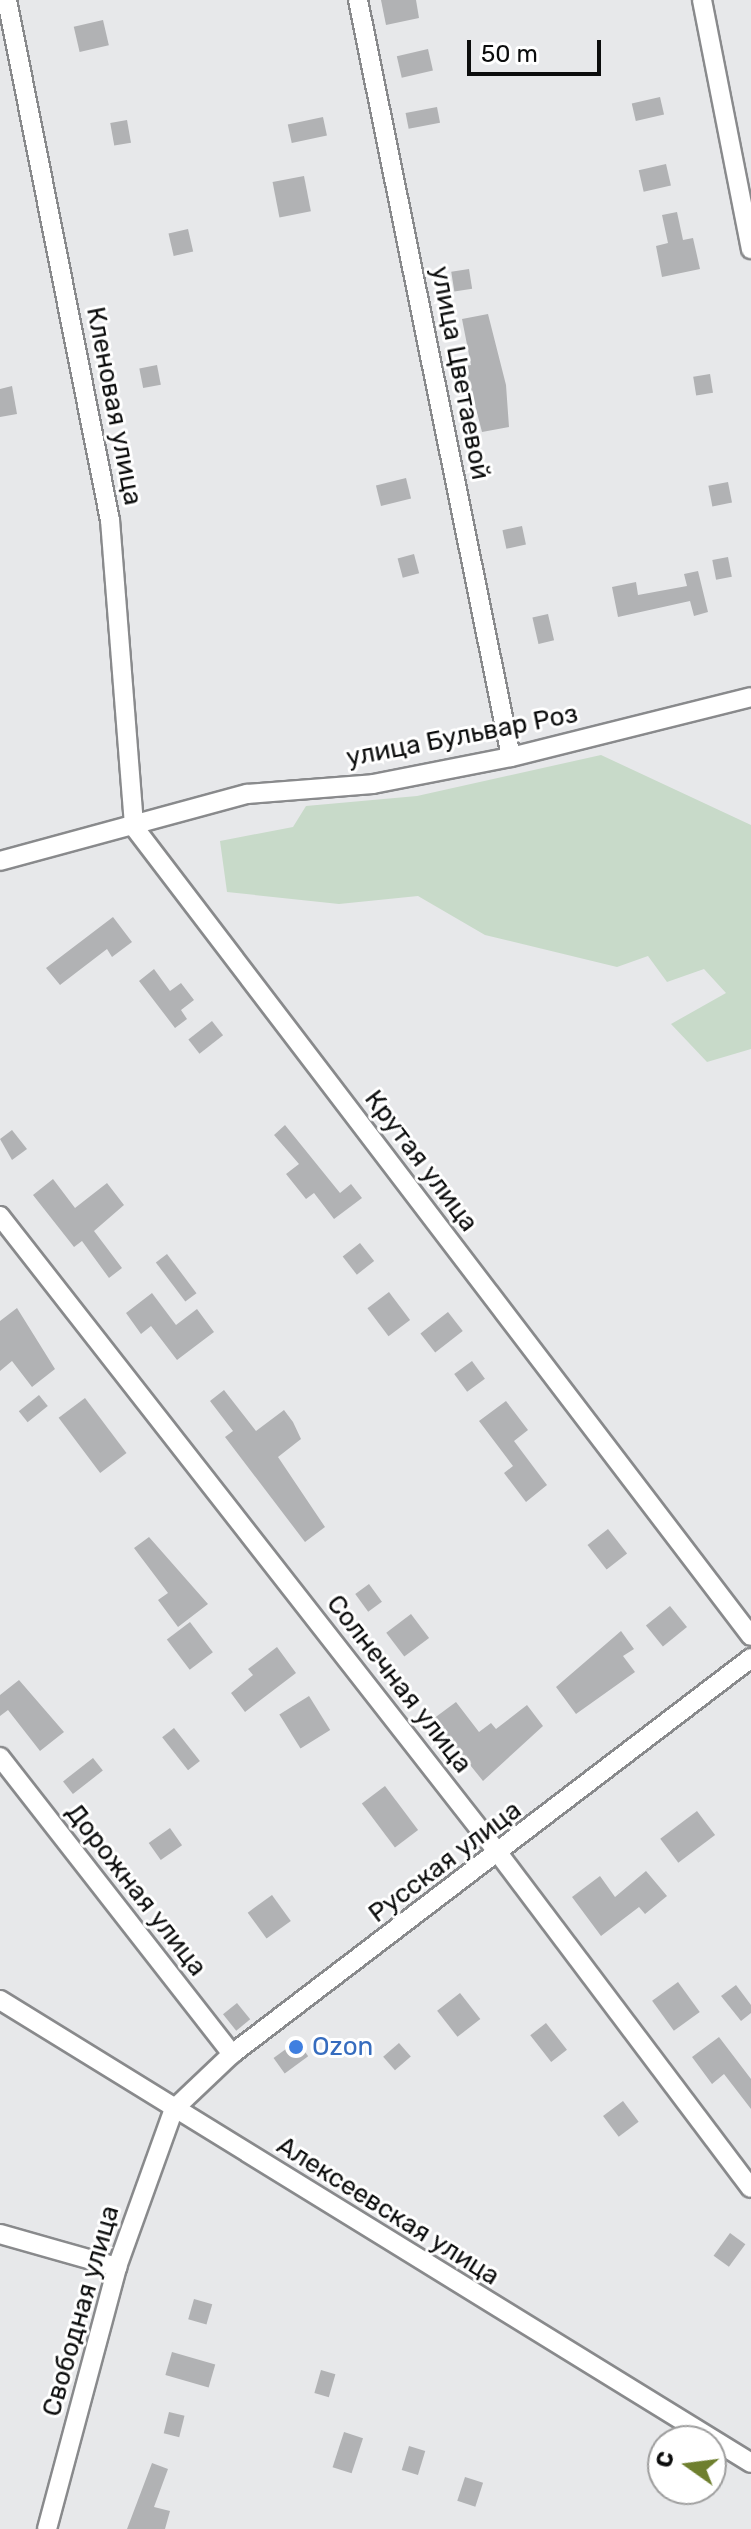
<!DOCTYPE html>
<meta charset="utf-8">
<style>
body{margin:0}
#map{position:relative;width:751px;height:2529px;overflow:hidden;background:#e7e8ea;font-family:Rubik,sans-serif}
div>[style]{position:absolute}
.green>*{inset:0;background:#c8dac9}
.building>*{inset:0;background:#b1b2b4;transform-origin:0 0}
.roads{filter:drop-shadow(2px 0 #898a8c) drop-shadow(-2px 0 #898a8c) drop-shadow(0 2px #898a8c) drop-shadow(0 -2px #898a8c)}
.minor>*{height:18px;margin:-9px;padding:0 9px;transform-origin:9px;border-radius:9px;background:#fff}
.dots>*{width:22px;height:22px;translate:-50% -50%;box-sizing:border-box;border:4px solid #fff;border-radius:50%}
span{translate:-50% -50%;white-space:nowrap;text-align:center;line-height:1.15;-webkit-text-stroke:6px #fff;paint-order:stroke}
.street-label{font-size:26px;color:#0c0d0d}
.shop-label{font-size:26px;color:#366cbe}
.left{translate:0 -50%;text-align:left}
.north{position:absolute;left:647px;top:2425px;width:80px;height:80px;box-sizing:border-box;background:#fff;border:2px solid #9e9e9e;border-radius:50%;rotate:284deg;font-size:22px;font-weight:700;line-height:32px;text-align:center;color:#0c0d0d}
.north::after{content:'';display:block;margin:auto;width:28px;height:36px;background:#6e7f2e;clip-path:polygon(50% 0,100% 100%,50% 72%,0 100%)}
.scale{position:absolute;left:467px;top:40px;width:134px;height:36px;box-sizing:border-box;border:4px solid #0c0d0d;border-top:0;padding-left:10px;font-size:24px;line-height:28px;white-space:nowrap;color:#0c0d0d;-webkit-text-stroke:6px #fff;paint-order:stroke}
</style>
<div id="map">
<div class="green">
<div style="clip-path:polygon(601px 755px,751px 825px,751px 1049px,707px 1062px,671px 1024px,726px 993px,704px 969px,667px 982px,648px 956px,617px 967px,485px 935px,418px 896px,339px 904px,227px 892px,220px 841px,293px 827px,306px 806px,417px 796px)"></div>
</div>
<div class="building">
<div style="clip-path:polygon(381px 0,416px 0,419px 18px,386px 25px)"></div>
<div style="left:103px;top:20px;width:26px;height:30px;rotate:77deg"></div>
<div style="left:428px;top:49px;width:22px;height:32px;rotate:77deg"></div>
<div style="left:660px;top:97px;width:18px;height:29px;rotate:77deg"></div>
<div style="left:437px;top:107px;width:16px;height:32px;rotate:79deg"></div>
<div style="left:323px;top:117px;width:19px;height:36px;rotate:78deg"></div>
<div style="left:127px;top:120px;width:23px;height:17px;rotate:80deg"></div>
<div style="left:666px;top:164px;width:22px;height:28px;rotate:77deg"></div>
<div style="left:304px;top:176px;width:36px;height:32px;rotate:79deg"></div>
<div style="clip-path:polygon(677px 212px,683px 240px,693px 238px,700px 269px,662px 277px,656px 246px,668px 243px,662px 215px)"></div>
<div style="left:188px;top:229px;width:23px;height:20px;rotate:77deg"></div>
<div style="left:469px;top:269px;width:20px;height:18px;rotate:81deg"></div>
<div style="clip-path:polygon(488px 314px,506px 385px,509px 427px,482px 432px,465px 366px,471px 365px,462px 319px)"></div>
<div style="left:157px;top:365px;width:20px;height:18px;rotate:79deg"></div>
<div style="left:710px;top:374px;width:19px;height:17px;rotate:81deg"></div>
<div style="clip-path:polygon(12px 386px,17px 414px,0 417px,0 389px)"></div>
<div style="left:406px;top:478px;width:21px;height:31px;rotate:76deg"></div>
<div style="left:728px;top:482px;width:21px;height:20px;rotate:79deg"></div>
<div style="left:522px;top:526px;width:19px;height:20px;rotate:78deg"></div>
<div style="left:414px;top:554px;width:20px;height:17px;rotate:75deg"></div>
<div style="left:728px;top:557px;width:20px;height:16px;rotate:79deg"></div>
<div style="clip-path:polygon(698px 571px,708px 612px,694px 616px,690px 601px,618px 617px,612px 587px,636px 582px,638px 595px,687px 586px,684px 574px)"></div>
<div style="left:548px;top:614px;width:27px;height:16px;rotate:77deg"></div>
<div style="clip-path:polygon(113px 917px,132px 942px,112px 957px,107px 949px,60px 985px,46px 968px)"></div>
<div style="clip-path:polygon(154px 969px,170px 991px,181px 983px,194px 1000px,181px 1010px,187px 1019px,175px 1028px,139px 981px)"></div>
<div style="left:212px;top:1021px;width:18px;height:30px;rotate:52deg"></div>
<div style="clip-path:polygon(285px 1125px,340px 1193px,351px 1184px,362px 1198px,334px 1219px,314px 1193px,306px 1199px,286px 1174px,299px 1164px,274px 1135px)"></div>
<div style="clip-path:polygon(12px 1130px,27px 1149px,12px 1160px,0 1139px)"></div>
<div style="clip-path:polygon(53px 1179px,75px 1208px,107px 1183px,124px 1205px,94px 1231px,122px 1268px,109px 1278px,82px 1241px,74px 1247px,33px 1195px)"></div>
<div style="left:360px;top:1243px;width:23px;height:22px;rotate:52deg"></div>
<div style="left:167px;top:1254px;width:49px;height:14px;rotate:53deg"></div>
<div style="left:389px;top:1292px;width:35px;height:27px;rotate:53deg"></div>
<div style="clip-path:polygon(152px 1293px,176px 1325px,197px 1309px,214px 1332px,177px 1360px,151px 1326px,141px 1334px,126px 1313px)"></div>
<div style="clip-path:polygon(17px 1308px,55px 1369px,32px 1387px,12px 1361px,0 1371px,0 1321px)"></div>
<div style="left:448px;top:1312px;width:24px;height:35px;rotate:52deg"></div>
<div style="left:472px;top:1361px;width:22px;height:22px;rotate:54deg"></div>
<div style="clip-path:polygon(224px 1390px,256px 1431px,284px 1410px,293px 1422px,301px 1439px,278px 1457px,325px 1527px,305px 1542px,225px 1437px,233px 1431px,210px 1401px)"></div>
<div style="left:39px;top:1395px;width:14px;height:26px;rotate:51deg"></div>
<div style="left:85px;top:1398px;width:69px;height:33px;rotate:53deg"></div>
<div style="clip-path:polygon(506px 1401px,528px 1430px,514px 1441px,547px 1485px,526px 1502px,504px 1473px,513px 1466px,479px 1421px)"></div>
<div style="left:608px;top:1529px;width:31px;height:26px;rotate:52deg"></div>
<div style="clip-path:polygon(149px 1537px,208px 1604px,178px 1627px,158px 1600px,168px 1593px,134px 1548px)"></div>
<div style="left:369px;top:1584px;width:22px;height:17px;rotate:54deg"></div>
<div style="left:670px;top:1606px;width:27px;height:31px;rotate:51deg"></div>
<div style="left:411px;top:1614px;width:30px;height:31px;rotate:53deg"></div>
<div style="left:190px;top:1622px;width:38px;height:29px;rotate:53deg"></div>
<div style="clip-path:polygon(621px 1631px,634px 1649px,623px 1656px,635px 1672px,576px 1714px,556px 1687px)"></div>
<div style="clip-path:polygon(277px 1647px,296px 1673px,245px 1712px,231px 1693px,253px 1675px,248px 1669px)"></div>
<div style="clip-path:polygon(19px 1680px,64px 1732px,40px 1751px,8px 1710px,0 1716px,0 1695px)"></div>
<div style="left:309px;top:1696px;width:40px;height:35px;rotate:58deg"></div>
<div style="clip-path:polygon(456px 1702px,479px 1732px,491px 1723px,496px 1729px,527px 1705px,543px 1726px,483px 1781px,433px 1719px)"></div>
<div style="left:174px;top:1728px;width:42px;height:15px;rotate:52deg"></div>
<div style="left:93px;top:1758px;width:16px;height:38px;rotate:52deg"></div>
<div style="left:385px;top:1786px;width:55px;height:29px;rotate:53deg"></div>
<div style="left:697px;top:1811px;width:30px;height:46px;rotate:53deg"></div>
<div style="left:170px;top:1828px;width:21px;height:26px;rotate:55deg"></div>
<div style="clip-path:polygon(646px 1871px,667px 1896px,645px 1914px,639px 1907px,601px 1936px,572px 1897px,600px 1876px,615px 1897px)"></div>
<div style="left:272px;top:1895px;width:32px;height:30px;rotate:54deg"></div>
<div style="left:678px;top:1982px;width:37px;height:32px;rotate:54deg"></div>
<div style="clip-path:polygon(736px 1985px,751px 2005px,751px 2013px,741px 2021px,721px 1996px)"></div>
<div style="left:460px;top:1993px;width:33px;height:29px;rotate:52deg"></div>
<div style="left:237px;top:2003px;width:21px;height:18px;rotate:51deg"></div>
<div style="left:546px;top:2023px;width:34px;height:20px;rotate:52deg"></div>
<div style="clip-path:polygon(719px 2037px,751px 2079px,751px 2109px,724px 2074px,712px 2084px,692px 2057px)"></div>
<div style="left:297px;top:2041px;width:19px;height:29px;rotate:54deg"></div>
<div style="left:399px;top:2043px;width:18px;height:21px;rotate:49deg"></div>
<div style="left:623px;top:2101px;width:26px;height:25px;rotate:53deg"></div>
<div style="left:730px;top:2233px;width:19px;height:28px;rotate:36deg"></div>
<div style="left:194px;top:2299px;width:19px;height:21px;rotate:16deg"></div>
<div style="left:172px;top:2352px;width:45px;height:24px;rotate:16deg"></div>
<div style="left:321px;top:2370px;width:15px;height:24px;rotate:16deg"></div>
<div style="left:169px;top:2412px;width:16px;height:22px;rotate:14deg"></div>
<div style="left:344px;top:2432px;width:20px;height:37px;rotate:18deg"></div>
<div style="left:409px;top:2446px;width:17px;height:25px;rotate:17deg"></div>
<div style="clip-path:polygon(152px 2463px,168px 2469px,154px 2507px,170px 2511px,165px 2529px,127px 2529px)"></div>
<div style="left:465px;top:2477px;width:19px;height:25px;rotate:18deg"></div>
</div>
<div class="roads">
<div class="minor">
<div style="left:7px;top:0;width:530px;rotate:78.8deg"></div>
<div style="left:110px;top:520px;width:308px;rotate:85.5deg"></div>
<div style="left:358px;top:0;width:772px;rotate:78.57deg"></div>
<div style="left:702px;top:0;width:254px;rotate:78.9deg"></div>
<div style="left:134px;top:827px;width:1017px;rotate:52.67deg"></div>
<div style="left:0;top:861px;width:256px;rotate:-15.2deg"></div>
<div style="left:247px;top:794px;width:126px;rotate:-4.5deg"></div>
<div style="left:373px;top:784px;width:141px;rotate:-11.1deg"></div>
<div style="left:511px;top:757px;width:247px;rotate:-14deg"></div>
<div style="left:0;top:1216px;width:810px;rotate:51.97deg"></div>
<div style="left:499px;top:1854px;width:418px;rotate:53deg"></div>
<div style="left:0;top:1757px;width:377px;rotate:52deg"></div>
<div style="left:0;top:2000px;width:882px;rotate:31.65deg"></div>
<div style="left:0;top:2234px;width:122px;rotate:15.8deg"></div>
<div style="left:47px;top:2529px;width:271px;rotate:-75deg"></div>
<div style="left:117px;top:2267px;width:168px;rotate:-70.2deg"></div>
<div style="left:174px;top:2109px;width:80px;rotate:-43.5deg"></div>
<div style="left:232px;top:2054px;width:653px;rotate:-37.34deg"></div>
</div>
</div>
<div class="dots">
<div style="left:296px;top:2047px;background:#3f7fe0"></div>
</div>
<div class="street-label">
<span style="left:460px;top:373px;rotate:79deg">улица Цветаевой</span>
<span style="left:114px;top:406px;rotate:79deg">Кленовая улица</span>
<span style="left:462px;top:736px;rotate:-11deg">улица Бульвар Роз</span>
<span style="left:421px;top:1161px;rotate:53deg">Крутая улица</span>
<span style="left:399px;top:1684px;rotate:52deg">Солнечная улица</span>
<span style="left:445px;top:1862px;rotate:-37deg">Русская улица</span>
<span style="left:136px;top:1890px;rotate:52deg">Дорожная улица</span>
<span style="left:388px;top:2211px;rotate:32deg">Алексеевская улица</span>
<span style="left:81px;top:2311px;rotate:-74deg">Свободная улица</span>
</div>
<div class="shop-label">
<span class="left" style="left:312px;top:2047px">Ozon</span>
</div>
<div class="north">С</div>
<div class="scale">50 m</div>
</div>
